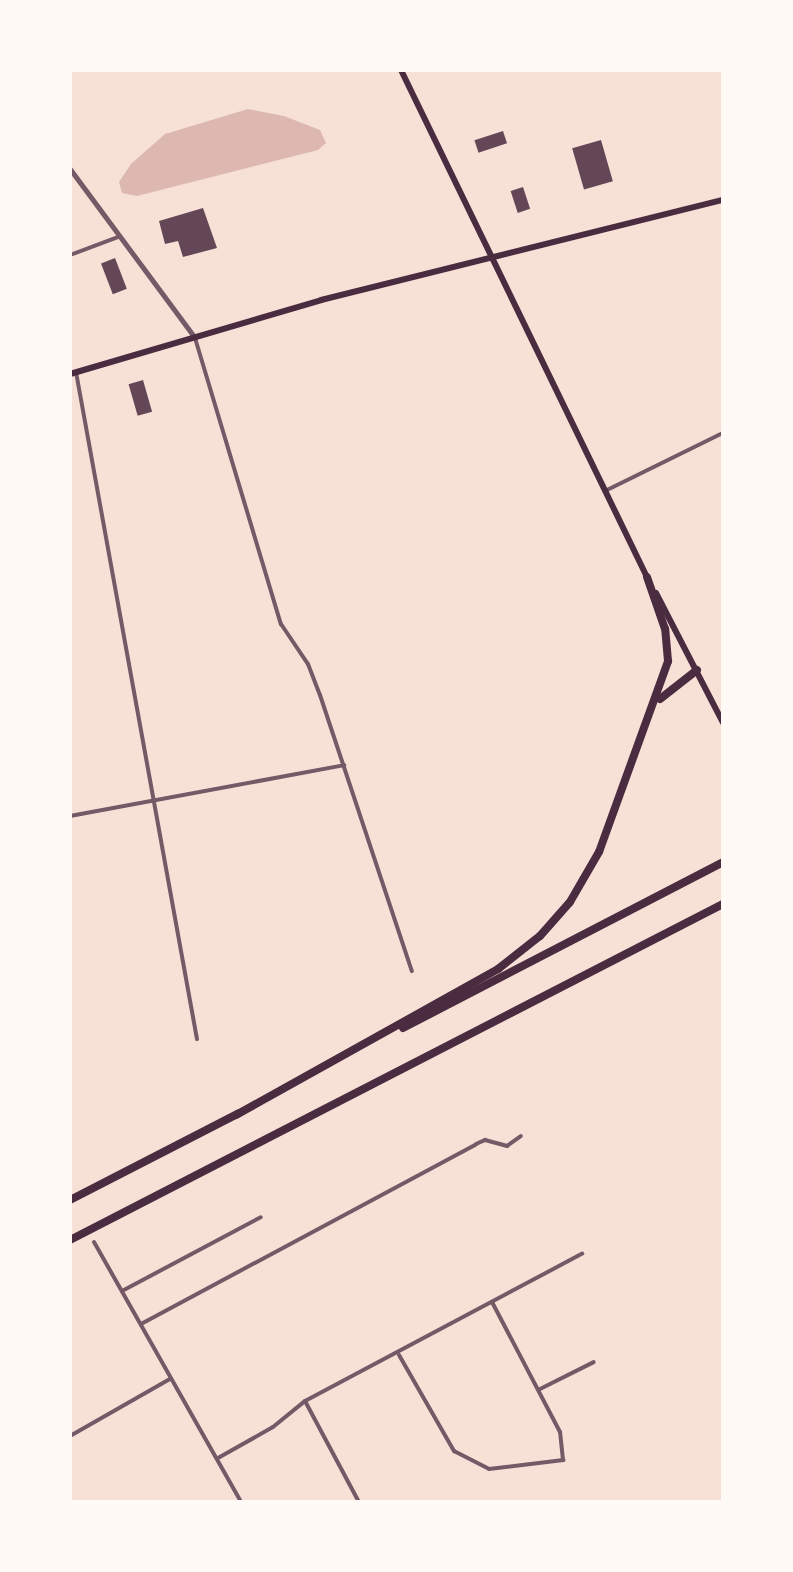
<!DOCTYPE html>
<style>
body{margin:0}
#map{position:relative;width:793px;height:1572px;overflow:hidden;background:#f7e1d7;font-family:Overpass,sans-serif}
div>[style]{position:absolute}
.water>*{inset:0;background:#dcb8b0}
.building>*{inset:0;background:#644757;transform-origin:0 0}
.minor>*{height:4px;margin:-2px;padding:0 2px;transform-origin:2px;border-radius:2px;background:#755966}
.tertiary>*{height:5px;margin:-2.5px;padding:0 2.5px;transform-origin:2.5px;border-radius:2.5px;background:#755966}
.secondary>*{height:6px;margin:-3px;padding:0 3px;transform-origin:3px;border-radius:3px;background:#4a2c40}
.primary>*{height:6px;margin:-3px;padding:0 3px;transform-origin:3px;border-radius:3px;background:#4a2c40}
.motorway>*{height:8px;margin:-4px;padding:0 4px;transform-origin:4px;border-radius:4px;background:#4a2c40}
span{translate:-50% -50%;white-space:nowrap;text-align:center;line-height:1.15;-webkit-text-stroke:8px #fffaf5;paint-order:stroke}
.frame{position:absolute;inset:0;border:72px solid #fffaf5;pointer-events:none}
</style>
<div id="map">
<div class="water">
<div style="clip-path:polygon(248px 109px,284px 116px,320px 130px,326px 143px,318px 150px,137px 196px,122px 193px,119px 182px,131px 164px,165px 134px)"></div>
</div>
<div class="building">
<div style="left:503px;top:131px;width:13px;height:30px;rotate:72deg"></div>
<div style="left:601px;top:140px;width:43px;height:30px;rotate:74deg"></div>
<div style="left:523px;top:187px;width:23px;height:13px;rotate:72deg"></div>
<div style="clip-path:polygon(203px 208px,217px 248px,183px 257px,178px 241px,165px 244px,159px 221px)"></div>
<div style="left:115px;top:258px;width:33px;height:15px;rotate:69deg"></div>
<div style="left:143px;top:380px;width:33px;height:15px;rotate:74deg"></div>
</div>
<div class="minor">
<div style="left:70px;top:255px;width:51px;rotate:-20.6deg"></div>
<div style="left:195px;top:338px;width:299px;rotate:73.3deg"></div>
<div style="left:281px;top:624px;width:48px;rotate:56deg"></div>
<div style="left:308px;top:664px;width:33px;rotate:69deg"></div>
<div style="left:320px;top:695px;width:291px;rotate:71.6deg"></div>
<div style="left:76px;top:372px;width:678px;rotate:79.72deg"></div>
<div style="left:607px;top:490px;width:129px;rotate:-26.2deg"></div>
<div style="left:70px;top:816px;width:279px;rotate:-10.5deg"></div>
<div style="left:94px;top:1242px;width:299px;rotate:60.5deg"></div>
<div style="left:122px;top:1291px;width:157px;rotate:-28deg"></div>
<div style="left:141px;top:1324px;width:380px;rotate:-28.2deg"></div>
<div style="left:476px;top:1144px;width:10px;rotate:-24deg"></div>
<div style="left:485px;top:1140px;width:23px;rotate:15deg"></div>
<div style="left:507px;top:1146px;width:17px;rotate:-36deg"></div>
<div style="left:399px;top:1355px;width:111px;rotate:60.2deg"></div>
<div style="left:454px;top:1451px;width:39px;rotate:27deg"></div>
<div style="left:489px;top:1469px;width:75px;rotate:-6.9deg"></div>
<div style="left:563px;top:1460px;width:28px;rotate:-96deg"></div>
<div style="left:560px;top:1432px;width:147px;rotate:-117.6deg"></div>
<div style="left:540px;top:1389px;width:60px;rotate:-26.6deg"></div>
<div style="left:305px;top:1401px;width:115px;rotate:61.9deg"></div>
<div style="left:70px;top:1436px;width:115px;rotate:-29.7deg"></div>
<div style="left:218px;top:1458px;width:63px;rotate:-29.4deg"></div>
<div style="left:273px;top:1427px;width:41px;rotate:-39.1deg"></div>
<div style="left:305px;top:1401px;width:314px;rotate:-28deg"></div>
</div>
<div class="tertiary">
<div style="left:70px;top:169px;width:210px;rotate:53.5deg"></div>
</div>
<div class="secondary">
<div style="left:70px;top:374px;width:262px;rotate:-16.4deg"></div>
<div style="left:321px;top:300px;width:414px;rotate:-14deg"></div>
</div>
<div class="primary">
<div style="left:401px;top:70px;width:564px;rotate:64.12deg"></div>
<div style="left:656px;top:593px;width:146px;rotate:62.7deg"></div>
</div>
<div class="motorway">
<div style="left:660px;top:699px;width:47px;rotate:-38.1deg"></div>
<div style="left:403px;top:1028px;width:360px;rotate:-27.4deg"></div>
<div style="left:236px;top:1115px;width:300px;rotate:-29.1deg"></div>
<div style="left:498px;top:969px;width:53px;rotate:-38.2deg"></div>
<div style="left:540px;top:936px;width:45px;rotate:-48.6deg"></div>
<div style="left:570px;top:902px;width:58px;rotate:-59.9deg"></div>
<div style="left:599px;top:852px;width:203px;rotate:-70.1deg"></div>
<div style="left:668px;top:661px;width:32px;rotate:-95deg"></div>
<div style="left:665px;top:629px;width:55px;rotate:-109.1deg"></div>
<div style="left:70px;top:1200px;width:190px;rotate:-27.2deg"></div>
<div style="left:70px;top:1240px;width:734px;rotate:-27.23deg"></div>
</div>
<div class="frame"></div>
</div>
